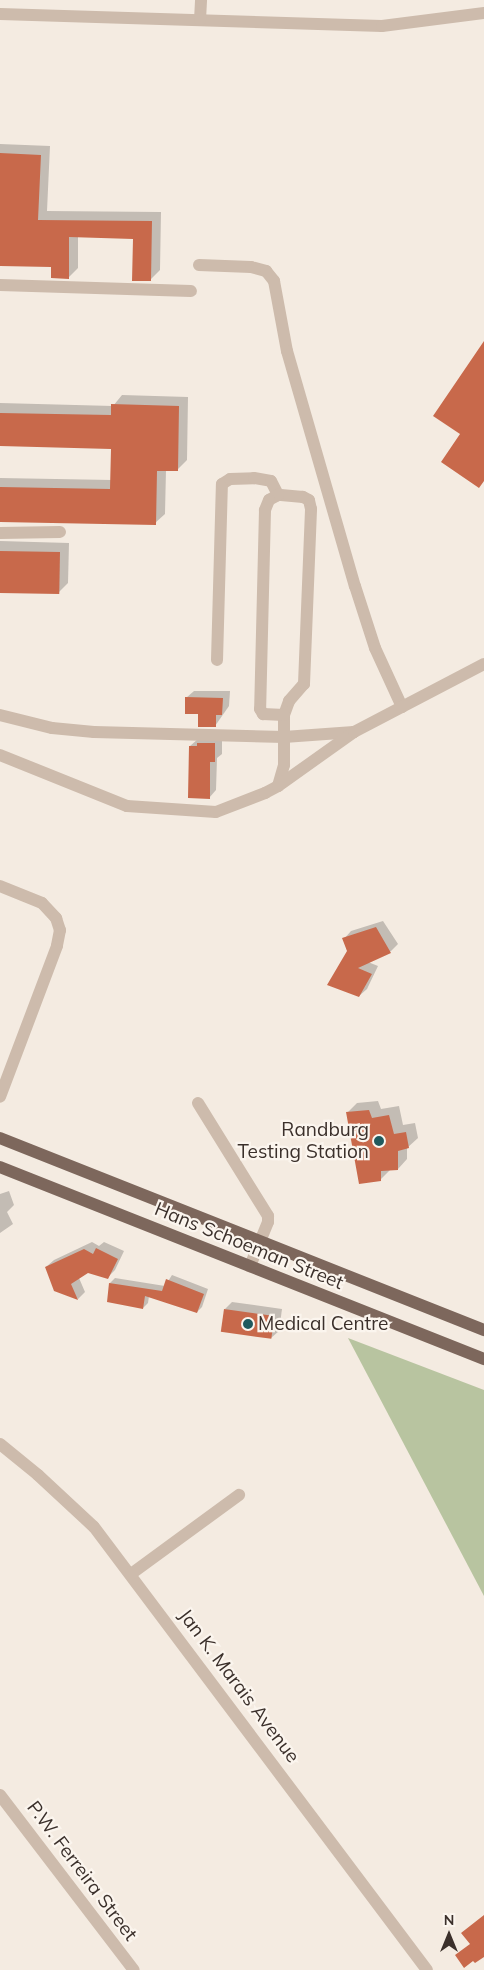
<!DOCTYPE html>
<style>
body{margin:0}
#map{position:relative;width:484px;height:1970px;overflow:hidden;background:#f4ebe1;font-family:Mulish,sans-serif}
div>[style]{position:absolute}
.green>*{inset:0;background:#b8c4a0}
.shadow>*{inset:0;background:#0003}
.building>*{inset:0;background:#c8694b;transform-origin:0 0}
.minor>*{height:12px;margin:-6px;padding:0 6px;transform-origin:6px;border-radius:6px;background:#cdbbac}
.major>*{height:12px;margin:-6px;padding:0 6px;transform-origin:6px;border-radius:6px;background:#7d675c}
.dots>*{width:14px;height:14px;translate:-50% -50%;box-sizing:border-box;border:2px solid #fbf5ee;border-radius:50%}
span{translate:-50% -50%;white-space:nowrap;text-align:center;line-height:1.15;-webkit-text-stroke:4.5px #fbf5ee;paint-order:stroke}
.poi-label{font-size:19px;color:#3b302b}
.right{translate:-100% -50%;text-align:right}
.left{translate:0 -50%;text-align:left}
.street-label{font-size:19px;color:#3b302b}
.north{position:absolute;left:424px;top:1910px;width:50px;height:50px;-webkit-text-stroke:4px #fbf5ee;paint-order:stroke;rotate:0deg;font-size:14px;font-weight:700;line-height:20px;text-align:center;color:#3b302b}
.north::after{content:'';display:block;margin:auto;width:18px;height:22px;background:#3b302b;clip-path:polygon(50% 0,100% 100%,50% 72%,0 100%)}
</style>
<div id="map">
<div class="green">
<div style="clip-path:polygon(348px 1338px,484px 1390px,484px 1596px)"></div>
</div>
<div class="shadow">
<div style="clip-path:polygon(0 144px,50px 146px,47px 211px,161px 212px,160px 270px,150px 280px,134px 238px,78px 236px,78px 268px,68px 278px,52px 266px,0 265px)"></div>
<div style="clip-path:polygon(122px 395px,188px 397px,187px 460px,177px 470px,166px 470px,165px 514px,155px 523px,0 521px,0 478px,112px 480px,112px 447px,0 445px,0 403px,113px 406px)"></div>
<div style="clip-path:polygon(0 541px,69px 543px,68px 583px,58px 593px,0 592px)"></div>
<div style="clip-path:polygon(194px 691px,230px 691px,229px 706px,215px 726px,199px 713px,186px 698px)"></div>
<div style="clip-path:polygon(222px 736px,222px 754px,217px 758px,216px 790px,209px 798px,190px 746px,198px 739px)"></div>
<div style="clip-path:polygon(383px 921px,398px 944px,391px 951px,368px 962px,378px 966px,367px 989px,359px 996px,344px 939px,351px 931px)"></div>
<div style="clip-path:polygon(378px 1101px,381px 1109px,399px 1106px,403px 1125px,415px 1123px,418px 1138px,407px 1148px,407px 1159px,398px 1169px,390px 1170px,380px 1180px,348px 1112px,357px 1103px)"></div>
<div style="clip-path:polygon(9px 1191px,14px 1205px,7px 1212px,13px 1224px,0 1233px,0 1194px)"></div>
<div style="clip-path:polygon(92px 1242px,99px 1246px,104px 1242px,124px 1251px,115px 1270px,108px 1277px,88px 1272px,79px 1278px,85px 1292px,78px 1299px,55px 1290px,46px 1267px,54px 1260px)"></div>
<div style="clip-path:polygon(172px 1275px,208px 1289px,202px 1307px,197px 1312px,149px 1296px,148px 1303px,143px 1308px,109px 1301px,110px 1283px,115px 1278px,165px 1286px)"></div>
<div style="clip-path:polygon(232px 1302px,282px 1309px,279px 1331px,271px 1338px,225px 1309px)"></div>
</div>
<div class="building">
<div style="clip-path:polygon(0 153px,41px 155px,38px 220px,152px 221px,151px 281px,132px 281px,133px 239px,69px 237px,69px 279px,51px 278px,51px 267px,0 266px)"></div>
<div style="clip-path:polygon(484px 341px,484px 481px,479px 488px,441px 462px,460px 434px,433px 416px)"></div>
<div style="clip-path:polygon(111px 404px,179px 406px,178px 471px,157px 471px,156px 525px,0 522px,0 487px,110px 489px,111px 449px,0 446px,0 413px,111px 415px)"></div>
<div style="left:0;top:551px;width:60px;height:42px;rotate:1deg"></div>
<div style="clip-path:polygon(185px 697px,223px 698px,222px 715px,216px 715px,216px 727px,198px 727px,198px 714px,185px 714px)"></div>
<div style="clip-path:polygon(197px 743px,215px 743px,215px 762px,210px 762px,210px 799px,188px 798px,189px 746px,197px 746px)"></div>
<div style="clip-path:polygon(376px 927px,391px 953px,358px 968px,372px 974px,359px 997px,327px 985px,347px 951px,342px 938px)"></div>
<div style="clip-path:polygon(369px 1110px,372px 1118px,389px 1115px,394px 1134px,406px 1132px,409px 1148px,398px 1151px,398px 1170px,381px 1171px,381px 1181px,359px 1184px,346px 1112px)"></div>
<div style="clip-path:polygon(96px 1248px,118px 1259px,108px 1279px,88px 1273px,71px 1284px,78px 1300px,54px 1291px,45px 1267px,84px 1249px,93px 1254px)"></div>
<div style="clip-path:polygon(166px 1279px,204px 1294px,197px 1313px,145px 1296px,143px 1309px,107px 1302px,109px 1283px,162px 1291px)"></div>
<div style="left:224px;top:1309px;width:51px;height:23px;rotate:8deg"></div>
<div style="clip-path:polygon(484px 1915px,484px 1957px,475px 1963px,473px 1961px,464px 1968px,455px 1955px,470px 1944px,461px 1933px)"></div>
</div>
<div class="minor">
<div style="left:0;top:14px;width:382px;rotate:1.8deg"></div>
<div style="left:382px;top:26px;width:103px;rotate:-7.3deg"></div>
<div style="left:200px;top:20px;width:20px;rotate:-87deg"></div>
<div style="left:199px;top:265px;width:52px;rotate:2.2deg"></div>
<div style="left:251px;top:267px;width:16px;rotate:15deg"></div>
<div style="left:266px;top:271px;width:13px;rotate:51deg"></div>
<div style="left:274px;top:281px;width:71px;rotate:79.5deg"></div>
<div style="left:287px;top:351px;width:245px;rotate:73.9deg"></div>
<div style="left:355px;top:586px;width:65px;rotate:72.1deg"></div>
<div style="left:375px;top:648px;width:65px;rotate:65.4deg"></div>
<div style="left:0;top:285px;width:191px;rotate:1.8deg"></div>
<div style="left:0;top:533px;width:60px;rotate:-1deg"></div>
<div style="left:217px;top:660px;width:176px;rotate:-88.4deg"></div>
<div style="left:222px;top:484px;width:9px;rotate:-32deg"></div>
<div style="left:230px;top:479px;width:24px;rotate:-2deg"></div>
<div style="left:254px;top:478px;width:17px;rotate:10deg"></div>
<div style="left:271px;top:481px;width:16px;rotate:63deg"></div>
<div style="left:0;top:715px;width:54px;rotate:14deg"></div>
<div style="left:52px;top:728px;width:42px;rotate:5.4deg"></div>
<div style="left:94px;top:732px;width:190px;rotate:1.5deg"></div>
<div style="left:284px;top:737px;width:70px;rotate:-4.1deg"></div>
<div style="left:0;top:755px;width:137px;rotate:21.9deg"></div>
<div style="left:127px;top:806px;width:89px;rotate:3.9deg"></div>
<div style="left:216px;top:812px;width:53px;rotate:-21.2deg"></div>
<div style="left:265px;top:793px;width:15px;rotate:-28deg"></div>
<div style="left:278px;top:786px;width:22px;rotate:-74deg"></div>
<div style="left:284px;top:765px;width:50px;rotate:-90deg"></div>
<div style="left:284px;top:715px;width:15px;rotate:-70deg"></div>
<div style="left:289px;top:701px;width:23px;rotate:-49deg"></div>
<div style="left:304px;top:684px;width:175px;rotate:-87.7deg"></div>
<div style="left:311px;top:509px;width:9px;rotate:-103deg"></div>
<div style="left:309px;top:500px;width:7px;rotate:-153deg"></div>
<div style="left:303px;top:497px;width:25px;rotate:-175deg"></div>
<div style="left:278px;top:495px;width:10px;rotate:151deg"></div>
<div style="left:269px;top:500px;width:11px;rotate:112deg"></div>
<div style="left:265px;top:510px;width:199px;rotate:91.4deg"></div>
<div style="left:260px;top:709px;width:6px;rotate:59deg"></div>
<div style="left:263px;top:714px;width:21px;rotate:3deg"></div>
<div style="left:278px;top:786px;width:93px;rotate:-35.4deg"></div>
<div style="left:354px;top:732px;width:147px;rotate:-27.6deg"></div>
<div style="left:0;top:886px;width:45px;rotate:22deg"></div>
<div style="left:42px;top:903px;width:21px;rotate:47deg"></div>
<div style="left:56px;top:918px;width:13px;rotate:72deg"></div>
<div style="left:60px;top:930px;width:16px;rotate:101deg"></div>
<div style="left:57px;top:946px;width:161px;rotate:110.7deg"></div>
<div style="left:198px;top:1103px;width:133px;rotate:58.2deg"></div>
<div style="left:268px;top:1216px;width:6px;rotate:90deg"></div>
<div style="left:268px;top:1222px;width:48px;rotate:112.2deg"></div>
<div style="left:0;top:1444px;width:49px;rotate:39.2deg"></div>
<div style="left:38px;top:1475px;width:76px;rotate:42.9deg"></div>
<div style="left:94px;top:1527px;width:554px;rotate:53.07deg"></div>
<div style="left:131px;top:1574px;width:134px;rotate:-36.2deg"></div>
<div style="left:0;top:1795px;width:220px;rotate:52.6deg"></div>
</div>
<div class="major">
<div style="left:0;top:1138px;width:521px;rotate:21.64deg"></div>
<div style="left:0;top:1167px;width:521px;rotate:21.64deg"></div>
</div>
<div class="dots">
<div style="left:379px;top:1141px;background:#1f5a5e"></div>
<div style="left:248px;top:1324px;background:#1f5a5e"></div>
</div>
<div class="poi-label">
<span class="right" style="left:369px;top:1141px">Randburg<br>Testing Station</span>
<span class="left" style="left:258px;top:1324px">Medical Centre</span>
</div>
<div class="street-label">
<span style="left:249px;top:1246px;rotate:22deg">Hans Schoeman Street</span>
<span style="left:239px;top:1686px;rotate:53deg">Jan K. Marais Avenue</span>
<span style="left:82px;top:1871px;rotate:53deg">P.W. Ferreira Street</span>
</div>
<div class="north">N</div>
</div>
